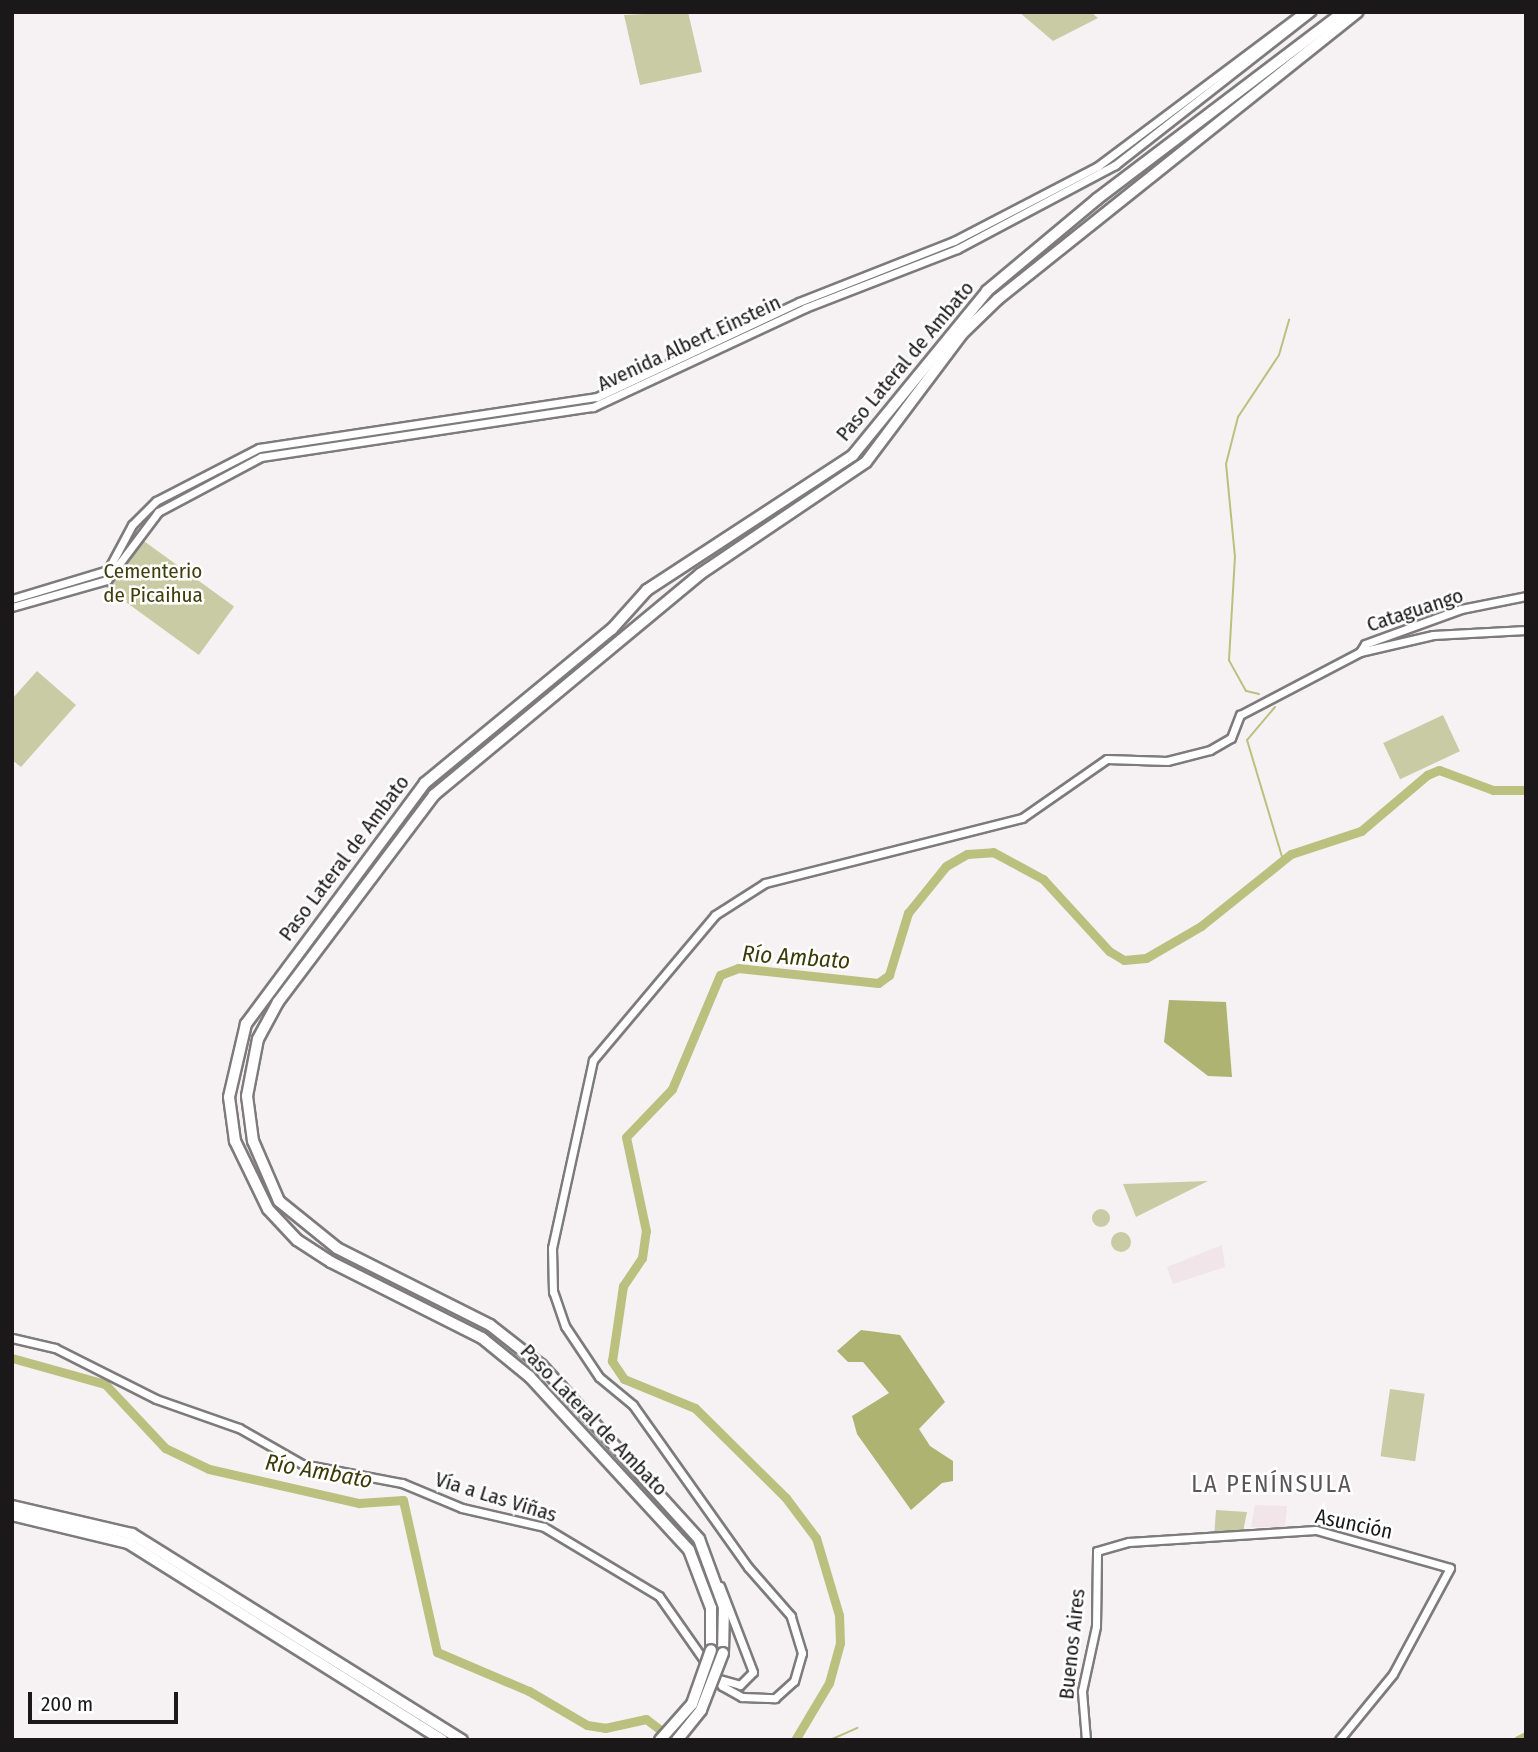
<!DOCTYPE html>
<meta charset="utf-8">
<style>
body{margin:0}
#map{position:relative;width:1538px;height:1752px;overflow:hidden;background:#f6f2f3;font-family:"Fira Sans Condensed",sans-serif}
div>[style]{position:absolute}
.built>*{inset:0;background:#f1e5ea}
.green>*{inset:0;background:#c8cba3;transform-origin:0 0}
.round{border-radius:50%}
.forest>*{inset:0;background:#aeb371}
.stream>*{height:2px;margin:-1px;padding:0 1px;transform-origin:1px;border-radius:1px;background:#bbc07e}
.river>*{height:9px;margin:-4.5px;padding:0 4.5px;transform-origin:4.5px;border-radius:4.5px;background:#bbc07e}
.roads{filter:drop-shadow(2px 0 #7e7b7c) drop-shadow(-2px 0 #7e7b7c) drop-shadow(0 2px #7e7b7c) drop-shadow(0 -2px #7e7b7c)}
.minor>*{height:7px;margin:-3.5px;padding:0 3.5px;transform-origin:3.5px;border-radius:3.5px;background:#fff}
.highway>*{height:10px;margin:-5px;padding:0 5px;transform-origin:5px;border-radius:5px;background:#fff}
.bridges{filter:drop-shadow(2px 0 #7e7b7c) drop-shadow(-2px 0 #7e7b7c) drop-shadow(0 2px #7e7b7c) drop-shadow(0 -2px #7e7b7c)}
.highway-bridge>*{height:10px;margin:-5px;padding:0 5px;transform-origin:5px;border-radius:5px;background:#fff}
span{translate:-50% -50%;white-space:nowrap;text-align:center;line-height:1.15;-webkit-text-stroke:5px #fff;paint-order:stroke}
.street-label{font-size:21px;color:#1a1819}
.park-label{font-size:21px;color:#3e400c}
.water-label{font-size:23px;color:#3a3c07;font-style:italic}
.quarter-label{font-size:24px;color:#5a5658;letter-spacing:2px}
.frame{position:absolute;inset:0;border:14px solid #1a1819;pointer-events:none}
.scale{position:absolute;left:28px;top:1692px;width:150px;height:32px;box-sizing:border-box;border:4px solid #1a1819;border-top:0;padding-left:9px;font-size:21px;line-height:24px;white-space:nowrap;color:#1a1819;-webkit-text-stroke:5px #fff;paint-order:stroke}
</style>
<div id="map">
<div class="built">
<div style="clip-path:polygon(1222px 1245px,1225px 1267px,1173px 1284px,1167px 1267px)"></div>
<div style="clip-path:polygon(1255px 1505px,1287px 1506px,1285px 1527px,1251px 1527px)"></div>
</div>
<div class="green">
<div style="clip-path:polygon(688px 12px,702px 72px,640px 85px,624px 15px)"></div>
<div style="clip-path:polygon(1019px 12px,1091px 12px,1098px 18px,1053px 41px)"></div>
<div style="left:137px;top:536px;width:120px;height:60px;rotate:36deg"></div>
<div style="clip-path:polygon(37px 671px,76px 705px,21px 767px,12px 760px,12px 699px)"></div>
<div style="left:1443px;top:715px;width:40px;height:66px;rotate:65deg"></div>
<div style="clip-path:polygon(1208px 1181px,1136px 1217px,1123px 1184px)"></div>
<div class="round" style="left:1092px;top:1209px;width:18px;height:18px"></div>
<div class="round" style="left:1111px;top:1232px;width:20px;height:20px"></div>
<div style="left:1390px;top:1389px;width:35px;height:68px;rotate:8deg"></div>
<div style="clip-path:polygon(1216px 1510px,1247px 1512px,1242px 1537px,1214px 1538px)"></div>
</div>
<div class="forest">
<div style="clip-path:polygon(1169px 1000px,1226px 1002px,1232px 1077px,1208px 1076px,1164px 1042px)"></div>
<div style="clip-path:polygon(861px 1330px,900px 1335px,945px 1402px,919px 1429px,930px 1446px,953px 1461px,953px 1481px,942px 1483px,911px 1510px,857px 1434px,852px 1416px,889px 1393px,863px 1362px,848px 1362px,837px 1351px)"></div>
</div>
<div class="stream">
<div style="left:1259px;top:694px;width:13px;rotate:-167deg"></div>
<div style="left:1246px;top:691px;width:35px;rotate:-119deg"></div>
<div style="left:1229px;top:660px;width:103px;rotate:-86.7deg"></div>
<div style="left:1235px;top:557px;width:93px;rotate:-95.5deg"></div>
<div style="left:1226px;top:464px;width:49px;rotate:-75.7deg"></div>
<div style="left:1238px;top:417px;width:74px;rotate:-56.5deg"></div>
<div style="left:1279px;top:355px;width:37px;rotate:-74deg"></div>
<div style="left:1275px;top:707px;width:43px;rotate:130.3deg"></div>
<div style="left:1247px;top:740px;width:125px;rotate:73.3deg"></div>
<div style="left:830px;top:1740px;width:30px;rotate:-24deg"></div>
</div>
<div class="river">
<div style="left:12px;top:1358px;width:97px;rotate:15.6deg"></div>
<div style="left:105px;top:1384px;width:88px;rotate:46.8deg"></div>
<div style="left:165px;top:1448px;width:49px;rotate:25.5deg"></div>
<div style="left:209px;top:1469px;width:154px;rotate:12.8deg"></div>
<div style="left:359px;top:1503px;width:44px;rotate:-3.9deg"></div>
<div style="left:403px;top:1500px;width:156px;rotate:77.4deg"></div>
<div style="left:437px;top:1652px;width:100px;rotate:23deg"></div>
<div style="left:529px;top:1691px;width:67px;rotate:30.4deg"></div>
<div style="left:587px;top:1725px;width:18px;rotate:9deg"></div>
<div style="left:605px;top:1728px;width:42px;rotate:-12.4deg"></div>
<div style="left:646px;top:1719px;width:35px;rotate:37deg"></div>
<div style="left:795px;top:1740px;width:66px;rotate:-59.2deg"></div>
<div style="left:829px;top:1683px;width:41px;rotate:-74.6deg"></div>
<div style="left:840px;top:1643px;width:28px;rotate:-92deg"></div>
<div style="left:839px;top:1615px;width:80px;rotate:-106.6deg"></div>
<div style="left:816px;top:1538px;width:50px;rotate:-126.9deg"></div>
<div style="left:786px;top:1498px;width:128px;rotate:-135.3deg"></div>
<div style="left:695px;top:1408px;width:77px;rotate:-157.8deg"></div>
<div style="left:624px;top:1379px;width:22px;rotate:-124deg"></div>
<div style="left:612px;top:1361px;width:76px;rotate:-81.7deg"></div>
<div style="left:623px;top:1286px;width:34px;rotate:-56deg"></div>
<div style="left:642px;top:1258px;width:27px;rotate:-82deg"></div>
<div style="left:646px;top:1231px;width:96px;rotate:-102deg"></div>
<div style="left:626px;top:1137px;width:66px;rotate:-46.2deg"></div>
<div style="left:672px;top:1089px;width:124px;rotate:-67.2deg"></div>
<div style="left:720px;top:975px;width:19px;rotate:-21deg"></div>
<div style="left:738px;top:968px;width:141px;rotate:6.1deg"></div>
<div style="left:878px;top:983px;width:14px;rotate:-36deg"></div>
<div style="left:889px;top:975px;width:65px;rotate:-73deg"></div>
<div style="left:908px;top:913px;width:60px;rotate:-51deg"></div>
<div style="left:946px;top:866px;width:24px;rotate:-30deg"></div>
<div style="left:967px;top:854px;width:26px;rotate:-4deg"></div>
<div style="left:993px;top:852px;width:57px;rotate:28.4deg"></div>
<div style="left:1043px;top:879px;width:98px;rotate:47.5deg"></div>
<div style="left:1109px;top:951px;width:17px;rotate:31deg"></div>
<div style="left:1124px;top:960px;width:22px;rotate:-5deg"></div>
<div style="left:1146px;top:958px;width:64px;rotate:-30.2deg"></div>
<div style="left:1201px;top:926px;width:115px;rotate:-38.7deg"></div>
<div style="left:1291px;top:854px;width:74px;rotate:-18.2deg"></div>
<div style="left:1361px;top:831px;width:87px;rotate:-40.3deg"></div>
<div style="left:1427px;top:775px;width:13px;rotate:-23deg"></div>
<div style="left:1439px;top:770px;width:58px;rotate:20.3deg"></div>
<div style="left:1493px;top:790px;width:33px"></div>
<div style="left:1518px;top:1740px;width:9px;rotate:-27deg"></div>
</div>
<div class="roads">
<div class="minor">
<div style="left:12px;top:599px;width:100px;rotate:-16.8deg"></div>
<div style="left:108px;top:570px;width:51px;rotate:-61.9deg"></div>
<div style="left:132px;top:525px;width:34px;rotate:-45deg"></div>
<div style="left:156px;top:501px;width:116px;rotate:-27.2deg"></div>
<div style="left:259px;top:448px;width:342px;rotate:-8.6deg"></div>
<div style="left:597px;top:397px;width:223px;rotate:-25.2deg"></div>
<div style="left:799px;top:302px;width:167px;rotate:-21.5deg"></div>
<div style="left:954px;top:241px;width:162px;rotate:-27.5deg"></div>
<div style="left:1098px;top:166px;width:256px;rotate:-36.9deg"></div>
<div style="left:12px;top:607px;width:99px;rotate:-15.9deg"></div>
<div style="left:107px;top:580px;width:85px;rotate:-53.1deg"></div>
<div style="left:158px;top:512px;width:117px;rotate:-28.1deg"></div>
<div style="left:261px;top:457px;width:336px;rotate:-8.6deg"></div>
<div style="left:593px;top:407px;width:234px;rotate:-25deg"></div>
<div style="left:805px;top:308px;width:163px;rotate:-21.2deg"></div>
<div style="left:957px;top:249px;width:179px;rotate:-28deg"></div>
<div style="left:1115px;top:165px;width:249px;rotate:-38deg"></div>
<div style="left:1360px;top:652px;width:9px;rotate:-58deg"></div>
<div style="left:1365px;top:644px;width:102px;rotate:-20deg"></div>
<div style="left:1461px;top:609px;width:66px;rotate:-11.3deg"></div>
<div style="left:12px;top:1338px;width:44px;rotate:13.1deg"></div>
<div style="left:55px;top:1348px;width:113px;rotate:26.8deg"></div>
<div style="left:156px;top:1399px;width:88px;rotate:19.3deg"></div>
<div style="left:239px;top:1428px;width:73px;rotate:29.7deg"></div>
<div style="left:302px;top:1464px;width:102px;rotate:10.8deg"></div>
<div style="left:402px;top:1483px;width:65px;rotate:22.6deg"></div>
<div style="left:462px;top:1508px;width:84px;rotate:13deg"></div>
<div style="left:544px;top:1527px;width:134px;rotate:31deg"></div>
<div style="left:659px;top:1596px;width:110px;rotate:55deg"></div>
<div style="left:722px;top:1686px;width:23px;rotate:29deg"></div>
<div style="left:742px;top:1697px;width:33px;rotate:2deg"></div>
<div style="left:775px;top:1698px;width:25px;rotate:-42deg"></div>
<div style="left:794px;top:1681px;width:29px;rotate:-74deg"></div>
<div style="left:802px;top:1653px;width:39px;rotate:-107deg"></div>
<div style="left:791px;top:1616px;width:65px;rotate:-131.3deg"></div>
<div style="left:748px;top:1567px;width:199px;rotate:-125.4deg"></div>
<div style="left:633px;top:1405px;width:44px;rotate:-140.5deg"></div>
<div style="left:599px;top:1377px;width:61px;rotate:-123.7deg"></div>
<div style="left:565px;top:1326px;width:36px;rotate:-109deg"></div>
<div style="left:553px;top:1292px;width:44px;rotate:-91.3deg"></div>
<div style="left:552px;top:1248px;width:192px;rotate:-77.7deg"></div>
<div style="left:593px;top:1060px;width:189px;rotate:-49.9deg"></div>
<div style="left:715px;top:915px;width:59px;rotate:-32.6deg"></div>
<div style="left:765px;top:883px;width:265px;rotate:-14.2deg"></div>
<div style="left:1022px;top:818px;width:103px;rotate:-34.8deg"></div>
<div style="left:1107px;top:759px;width:60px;rotate:1.9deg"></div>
<div style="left:1167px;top:761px;width:44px;rotate:-14.3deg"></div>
<div style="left:1210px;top:750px;width:24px;rotate:-30deg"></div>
<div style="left:1231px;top:738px;width:25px;rotate:-69deg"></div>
<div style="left:1240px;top:715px;width:136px;rotate:-27.7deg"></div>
<div style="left:1360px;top:652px;width:75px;rotate:-13.1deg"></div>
<div style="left:1433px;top:635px;width:93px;rotate:-3.1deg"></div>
<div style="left:716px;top:1678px;width:25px;rotate:16deg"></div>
<div style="left:740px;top:1685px;width:18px;rotate:-45deg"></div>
<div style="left:753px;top:1672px;width:92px;rotate:-111deg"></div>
<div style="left:1086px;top:1740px;width:49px;rotate:-94.7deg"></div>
<div style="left:1082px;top:1691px;width:66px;rotate:-77.8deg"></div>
<div style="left:1096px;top:1626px;width:75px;rotate:-89.2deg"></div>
<div style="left:1097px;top:1551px;width:33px;rotate:-16deg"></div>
<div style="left:1129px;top:1542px;width:187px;rotate:-3.7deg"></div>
<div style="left:1316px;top:1530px;width:139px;rotate:15.8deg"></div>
<div style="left:1450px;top:1568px;width:120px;rotate:118.3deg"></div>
<div style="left:1393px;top:1674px;width:85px;rotate:129.3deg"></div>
</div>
<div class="highway">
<div style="left:12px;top:1506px;width:123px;rotate:13.1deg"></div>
<div style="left:132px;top:1534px;width:389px;rotate:32deg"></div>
<div style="left:12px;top:1515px;width:119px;rotate:13.6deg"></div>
<div style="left:128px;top:1543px;width:371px;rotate:32.1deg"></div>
<div style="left:711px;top:1650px;width:42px;rotate:-90deg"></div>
<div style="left:711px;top:1608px;width:62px;rotate:-110.8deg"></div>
<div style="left:689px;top:1550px;width:235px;rotate:-132.6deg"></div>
<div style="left:530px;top:1377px;width:62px;rotate:-140.9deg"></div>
<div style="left:482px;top:1338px;width:169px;rotate:-153.3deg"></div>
<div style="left:331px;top:1262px;width:40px;rotate:-147.1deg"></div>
<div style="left:297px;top:1240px;width:42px;rotate:-133.1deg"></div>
<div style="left:268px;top:1209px;width:76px;rotate:-115.9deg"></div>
<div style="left:235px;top:1141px;width:44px;rotate:-97.8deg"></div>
<div style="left:229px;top:1097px;width:75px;rotate:-76.9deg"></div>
<div style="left:246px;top:1024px;width:300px;rotate:-53.4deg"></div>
<div style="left:425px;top:783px;width:242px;rotate:-39.5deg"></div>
<div style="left:612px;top:629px;width:52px;rotate:-48.1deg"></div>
<div style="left:647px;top:590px;width:246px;rotate:-33.2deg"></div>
<div style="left:853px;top:455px;width:212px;rotate:-50.7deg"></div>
<div style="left:987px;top:291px;width:143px;rotate:-39.9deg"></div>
<div style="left:1097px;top:199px;width:309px;rotate:-37.2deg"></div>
<div style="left:723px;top:1653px;width:46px;rotate:-88.8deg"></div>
<div style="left:724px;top:1607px;width:72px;rotate:-110.2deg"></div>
<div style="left:699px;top:1539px;width:235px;rotate:-132.2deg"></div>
<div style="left:541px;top:1365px;width:65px;rotate:-141.9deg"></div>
<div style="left:490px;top:1325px;width:171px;rotate:-153.3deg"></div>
<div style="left:337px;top:1248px;width:75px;rotate:-141deg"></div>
<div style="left:279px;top:1201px;width:65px;rotate:-113.4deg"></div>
<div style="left:253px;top:1141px;width:45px;rotate:-97.6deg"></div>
<div style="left:247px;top:1096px;width:58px;rotate:-79.1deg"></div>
<div style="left:258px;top:1039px;width:42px;rotate:-61.6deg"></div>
<div style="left:278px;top:1002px;width:259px;rotate:-53deg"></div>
<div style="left:434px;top:795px;width:346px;rotate:-39.7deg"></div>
<div style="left:700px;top:574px;width:200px;rotate:-34deg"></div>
<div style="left:866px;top:462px;width:160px;rotate:-53.1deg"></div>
<div style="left:962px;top:334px;width:50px;rotate:-44.2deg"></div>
<div style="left:998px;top:299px;width:460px;rotate:-38.6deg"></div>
</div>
</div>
<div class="bridges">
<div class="highway-bridge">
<div style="left:660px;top:1740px;width:48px;rotate:-48.4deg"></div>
<div style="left:692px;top:1704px;width:57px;rotate:-70.6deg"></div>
<div style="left:677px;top:1740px;width:38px;rotate:-51deg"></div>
<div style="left:701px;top:1710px;width:61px;rotate:-68.9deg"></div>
</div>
</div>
<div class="street-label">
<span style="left:689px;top:343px;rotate:-25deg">Avenida Albert Einstein</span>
<span style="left:905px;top:361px;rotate:-50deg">Paso Lateral de Ambato</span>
<span style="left:1415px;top:610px;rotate:-18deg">Cataguango</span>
<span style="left:344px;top:858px;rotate:-53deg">Paso Lateral de Ambato</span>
<span style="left:594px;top:1420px;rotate:46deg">Paso Lateral de Ambato</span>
<span style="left:496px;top:1497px;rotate:17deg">Vía a Las Viñas</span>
<span style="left:1354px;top:1524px;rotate:12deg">Asunción</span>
<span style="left:1072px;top:1644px;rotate:-84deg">Buenos Aires</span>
</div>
<div class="park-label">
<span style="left:153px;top:583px">Cementerio<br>de Picaihua</span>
</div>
<div class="water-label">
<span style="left:796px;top:957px;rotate:4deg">Río Ambato</span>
<span style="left:319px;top:1471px;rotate:10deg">Río Ambato</span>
</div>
<div class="quarter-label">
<span style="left:1272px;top:1485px">LA PENÍNSULA</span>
</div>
<div class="frame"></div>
<div class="scale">200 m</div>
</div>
